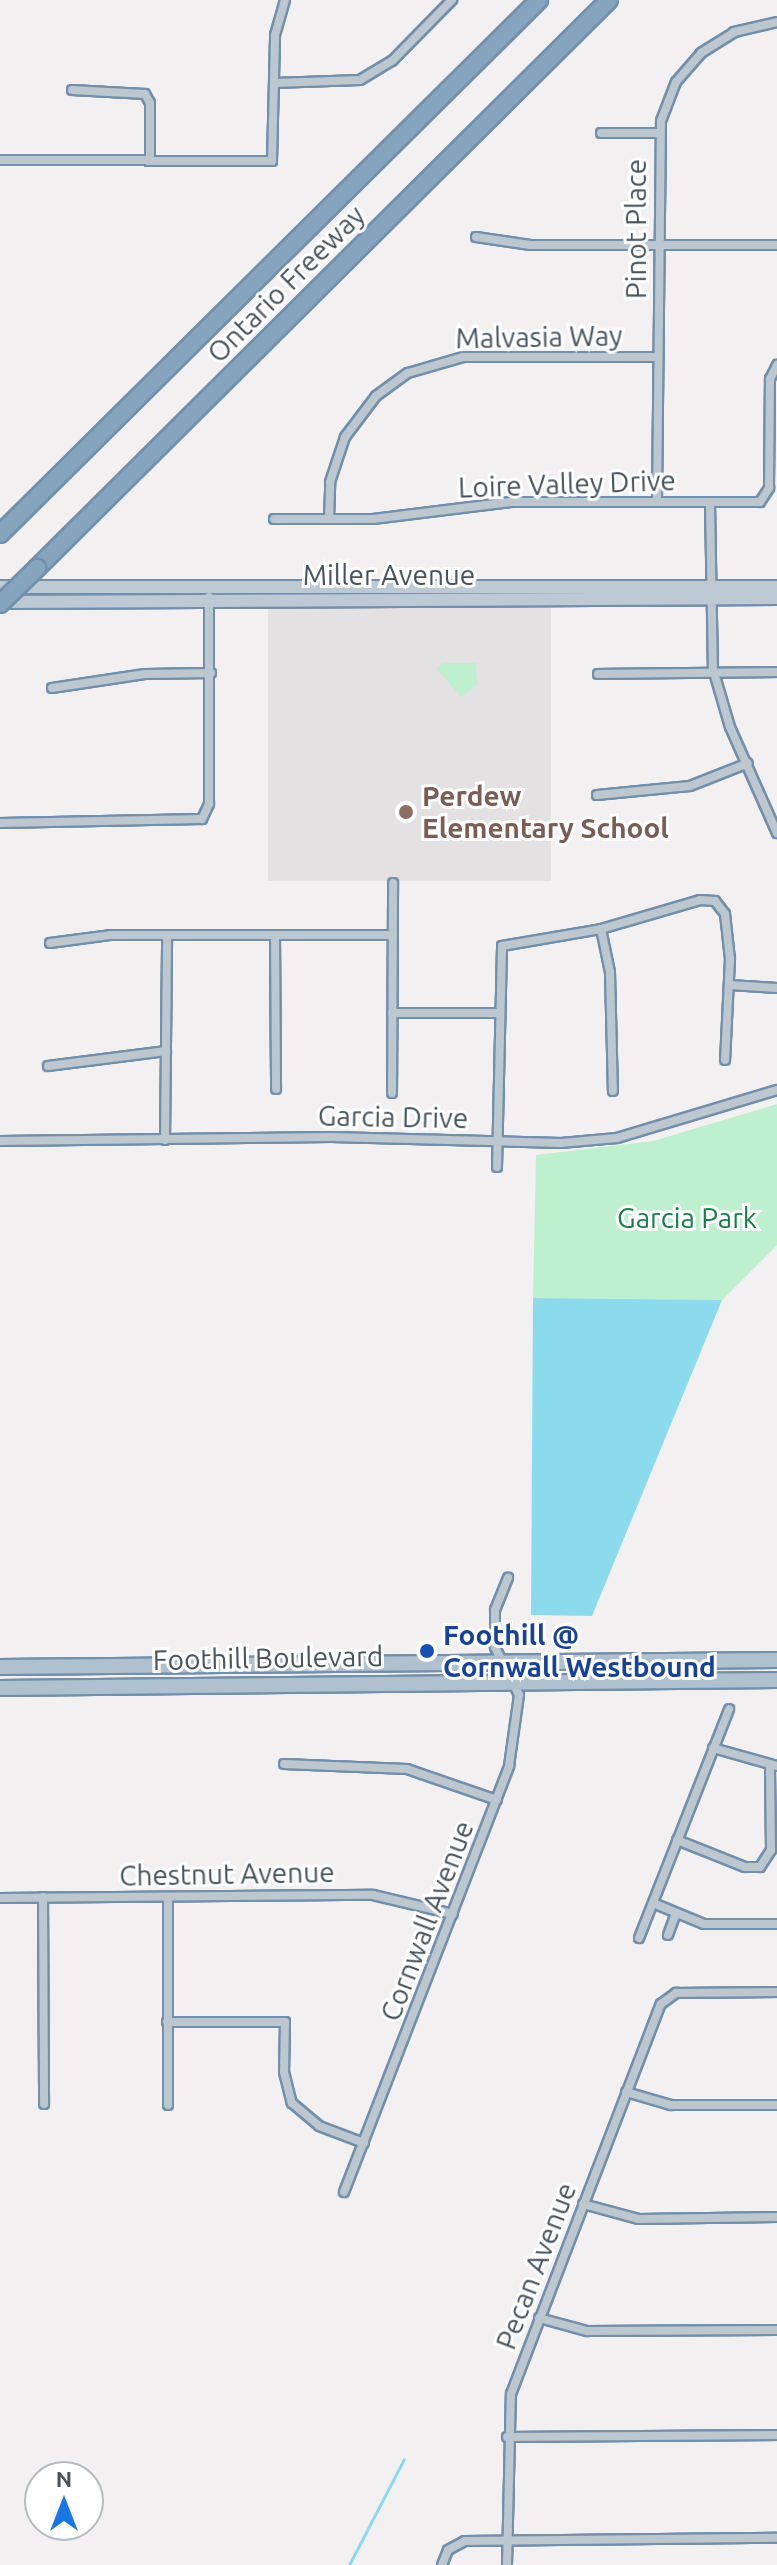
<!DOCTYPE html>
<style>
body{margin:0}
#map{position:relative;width:777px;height:2565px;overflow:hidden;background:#f2f0f0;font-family:Ubuntu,sans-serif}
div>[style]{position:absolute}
.education>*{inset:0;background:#e3e1e2;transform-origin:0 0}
.green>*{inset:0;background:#bef0d0}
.water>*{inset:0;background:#8bdbed}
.stream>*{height:3px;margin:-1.5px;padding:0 1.5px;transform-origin:1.5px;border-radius:1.5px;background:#8bdbed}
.roads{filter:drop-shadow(2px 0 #728fab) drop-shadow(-2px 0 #728fab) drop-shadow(0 2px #728fab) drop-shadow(0 -2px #728fab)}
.minor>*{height:8px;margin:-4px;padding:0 4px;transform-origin:4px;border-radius:4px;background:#bdc7cf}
.secondary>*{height:12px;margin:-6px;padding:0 6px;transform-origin:6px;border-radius:6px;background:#bdc9d4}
.primary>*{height:14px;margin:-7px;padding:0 7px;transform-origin:7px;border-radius:7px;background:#afc0cf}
.motorway>*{height:16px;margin:-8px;padding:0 8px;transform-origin:8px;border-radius:8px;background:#87a4bf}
.bridges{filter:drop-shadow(2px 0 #728fab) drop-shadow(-2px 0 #728fab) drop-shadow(0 2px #728fab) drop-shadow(0 -2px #728fab)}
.motorway-bridge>*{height:16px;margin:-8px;padding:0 8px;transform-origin:8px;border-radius:8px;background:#87a4bf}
.dots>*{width:22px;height:22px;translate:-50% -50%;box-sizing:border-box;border:4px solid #fff;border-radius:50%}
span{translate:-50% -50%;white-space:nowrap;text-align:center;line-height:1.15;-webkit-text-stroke:6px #fff;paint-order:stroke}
.street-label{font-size:28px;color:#47545d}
.education-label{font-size:28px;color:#785e54;font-weight:700}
.left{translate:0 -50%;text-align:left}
.park-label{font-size:28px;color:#168048}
.transit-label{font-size:28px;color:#164399;font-weight:700}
.north{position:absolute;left:24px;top:2461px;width:80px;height:80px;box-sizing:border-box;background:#fff;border:2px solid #b5bbbe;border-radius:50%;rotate:0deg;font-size:22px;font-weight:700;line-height:32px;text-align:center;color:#47545d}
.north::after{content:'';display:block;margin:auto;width:28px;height:36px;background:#1877e4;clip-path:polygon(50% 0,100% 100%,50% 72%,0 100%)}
</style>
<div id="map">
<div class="education">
<div style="left:268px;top:608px;width:283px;height:273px"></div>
</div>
<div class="green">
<div style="clip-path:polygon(443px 663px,476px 663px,477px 685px,461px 697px,437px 669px)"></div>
<div style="clip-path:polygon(777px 1104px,777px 1245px,722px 1300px,533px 1298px,536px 1155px,653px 1141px)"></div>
</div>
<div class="water">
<div style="clip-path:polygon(533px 1298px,722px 1300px,592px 1616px,531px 1615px)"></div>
</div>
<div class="stream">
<div style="left:349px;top:2565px;width:119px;rotate:-62.6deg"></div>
</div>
<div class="roads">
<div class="minor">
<div style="left:274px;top:83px;width:86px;rotate:-2deg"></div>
<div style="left:360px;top:80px;width:37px;rotate:-31deg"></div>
<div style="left:392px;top:61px;width:86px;rotate:-45.5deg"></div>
<div style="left:72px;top:90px;width:73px;rotate:3.1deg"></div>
<div style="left:145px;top:94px;width:10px;rotate:61deg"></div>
<div style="left:150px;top:103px;width:58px;rotate:90deg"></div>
<div style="left:601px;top:133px;width:58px"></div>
<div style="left:0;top:160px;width:272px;rotate:0.2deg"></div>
<div style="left:272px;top:161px;width:126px;rotate:-88.6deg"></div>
<div style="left:275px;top:35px;width:36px;rotate:-74deg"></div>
<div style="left:476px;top:237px;width:55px;rotate:8.4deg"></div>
<div style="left:530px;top:245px;width:247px"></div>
<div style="left:657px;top:502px;width:381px;rotate:-89.4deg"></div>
<div style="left:661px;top:121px;width:42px;rotate:-69deg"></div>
<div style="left:676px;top:82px;width:38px;rotate:-49deg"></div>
<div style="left:701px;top:53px;width:39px;rotate:-32deg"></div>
<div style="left:734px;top:32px;width:44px;rotate:-13.1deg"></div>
<div style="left:710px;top:502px;width:167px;rotate:89deg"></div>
<div style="left:713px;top:669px;width:60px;rotate:73.7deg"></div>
<div style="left:730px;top:727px;width:116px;rotate:66.1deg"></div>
<div style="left:274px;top:519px;width:99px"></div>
<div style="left:373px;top:519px;width:139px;rotate:-7deg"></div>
<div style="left:511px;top:502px;width:249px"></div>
<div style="left:760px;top:502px;width:17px;rotate:-57deg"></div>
<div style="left:769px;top:488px;width:109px;rotate:-89.5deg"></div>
<div style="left:770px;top:379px;width:16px;rotate:-63deg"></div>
<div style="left:329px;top:519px;width:37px;rotate:-88deg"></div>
<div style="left:330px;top:482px;width:47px;rotate:-71.6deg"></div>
<div style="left:345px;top:437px;width:51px;rotate:-52.9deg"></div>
<div style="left:376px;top:396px;width:39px;rotate:-36deg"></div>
<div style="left:408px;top:373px;width:57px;rotate:-16.2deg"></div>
<div style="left:463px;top:357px;width:194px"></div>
<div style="left:598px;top:674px;width:179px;rotate:-0.6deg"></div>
<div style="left:52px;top:688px;width:94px;rotate:-8.6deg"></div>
<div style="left:145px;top:674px;width:66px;rotate:-0.9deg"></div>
<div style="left:597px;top:795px;width:93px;rotate:-5.5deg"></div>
<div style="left:690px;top:786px;width:62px;rotate:-21.6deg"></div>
<div style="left:0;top:823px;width:202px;rotate:-1.1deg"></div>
<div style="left:202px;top:819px;width:17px;rotate:-65deg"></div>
<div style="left:209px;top:804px;width:207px;rotate:-90deg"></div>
<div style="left:601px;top:929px;width:44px;rotate:78.2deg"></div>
<div style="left:610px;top:972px;width:119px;rotate:88.6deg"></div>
<div style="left:275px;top:935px;width:154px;rotate:89.6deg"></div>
<div style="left:50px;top:943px;width:62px;rotate:-7.5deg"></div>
<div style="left:111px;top:935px;width:282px"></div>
<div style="left:730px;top:985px;width:47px;rotate:3.7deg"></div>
<div style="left:392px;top:1013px;width:108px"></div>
<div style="left:48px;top:1066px;width:119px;rotate:-7.2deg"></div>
<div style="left:392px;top:1093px;width:210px;rotate:-89.7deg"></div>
<div style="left:165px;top:1140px;width:205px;rotate:-89.4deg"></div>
<div style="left:0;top:1141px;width:331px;rotate:-0.7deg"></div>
<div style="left:331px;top:1137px;width:230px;rotate:1.5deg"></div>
<div style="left:561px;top:1143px;width:56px;rotate:-5.1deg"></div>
<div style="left:617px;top:1138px;width:167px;rotate:-16.7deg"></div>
<div style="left:497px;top:1167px;width:221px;rotate:-88.7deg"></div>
<div style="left:502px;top:946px;width:100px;rotate:-9.7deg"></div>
<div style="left:601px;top:929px;width:103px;rotate:-16.3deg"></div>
<div style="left:700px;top:900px;width:15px;rotate:4deg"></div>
<div style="left:715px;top:901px;width:16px;rotate:52deg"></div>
<div style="left:725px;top:914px;width:45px;rotate:83.7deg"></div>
<div style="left:730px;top:959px;width:101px;rotate:92.8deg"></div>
<div style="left:713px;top:1748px;width:66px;rotate:15.7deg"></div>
<div style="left:284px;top:1764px;width:123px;rotate:2.3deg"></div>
<div style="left:407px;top:1769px;width:95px;rotate:19deg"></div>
<div style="left:677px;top:1840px;width:73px;rotate:21.7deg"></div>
<div style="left:745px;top:1867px;width:15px"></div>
<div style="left:760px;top:1867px;width:20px;rotate:-57deg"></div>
<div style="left:771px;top:1850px;width:84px;rotate:-90.7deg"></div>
<div style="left:43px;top:1897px;width:207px;rotate:89.7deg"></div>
<div style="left:0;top:1898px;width:373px;rotate:-0.5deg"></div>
<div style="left:373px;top:1895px;width:82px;rotate:13.4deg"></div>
<div style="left:653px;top:1903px;width:55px;rotate:22.4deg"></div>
<div style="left:704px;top:1924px;width:73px"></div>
<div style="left:668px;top:1935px;width:23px;rotate:-70deg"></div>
<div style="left:639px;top:1938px;width:246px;rotate:-68.5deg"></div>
<div style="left:167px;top:2022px;width:118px"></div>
<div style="left:285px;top:2022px;width:50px;rotate:91.1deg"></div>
<div style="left:284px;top:2072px;width:32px;rotate:76deg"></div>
<div style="left:292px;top:2103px;width:35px;rotate:40deg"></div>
<div style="left:319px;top:2126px;width:48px;rotate:20.7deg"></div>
<div style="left:626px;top:2092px;width:47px;rotate:16.1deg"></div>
<div style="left:671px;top:2105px;width:106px"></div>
<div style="left:168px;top:2105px;width:208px;rotate:-90deg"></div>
<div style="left:344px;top:2192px;width:457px;rotate:-68.8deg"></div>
<div style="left:509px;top:1766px;width:72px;rotate:-82deg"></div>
<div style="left:519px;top:1695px;width:54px;rotate:-116.6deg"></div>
<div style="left:495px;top:1647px;width:37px;rotate:-90deg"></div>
<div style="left:495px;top:1610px;width:35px;rotate:-68deg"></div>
<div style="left:583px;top:2204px;width:58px;rotate:15deg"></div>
<div style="left:639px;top:2219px;width:138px;rotate:-0.8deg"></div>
<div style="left:539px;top:2318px;width:50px;rotate:15.2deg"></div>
<div style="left:587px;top:2331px;width:190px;rotate:-0.3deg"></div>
<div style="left:507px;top:2437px;width:270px;rotate:-0.4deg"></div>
<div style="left:442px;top:2565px;width:16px;rotate:-68deg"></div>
<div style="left:448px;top:2550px;width:19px;rotate:-28deg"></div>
<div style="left:465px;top:2541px;width:312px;rotate:-0.6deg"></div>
<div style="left:507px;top:2565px;width:171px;rotate:-88.7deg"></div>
<div style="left:511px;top:2394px;width:418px;rotate:-69deg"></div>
<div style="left:661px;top:2004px;width:19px;rotate:-36deg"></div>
<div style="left:676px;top:1993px;width:101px;rotate:-0.6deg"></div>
</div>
<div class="secondary">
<div style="left:0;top:587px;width:777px"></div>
<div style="left:0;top:602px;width:777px;rotate:-0.29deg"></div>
</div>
<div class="primary">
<div style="left:0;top:1667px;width:777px;rotate:-0.52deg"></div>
<div style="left:0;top:1688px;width:777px;rotate:-0.59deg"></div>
</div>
<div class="motorway">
<div style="left:0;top:534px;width:759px;rotate:-44.73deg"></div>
<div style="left:37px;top:568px;width:806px;rotate:-44.8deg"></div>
</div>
</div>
<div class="bridges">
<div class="motorway-bridge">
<div style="left:0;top:604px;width:52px;rotate:-44.2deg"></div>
</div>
</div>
<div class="dots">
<div style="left:406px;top:812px;background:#8d6e63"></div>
<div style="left:427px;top:1651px;background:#1a4fb4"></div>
</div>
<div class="street-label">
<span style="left:636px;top:229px;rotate:-90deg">Pinot Place</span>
<span style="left:286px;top:284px;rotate:-45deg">Ontario Freeway</span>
<span style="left:539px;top:337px;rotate:-1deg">Malvasia Way</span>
<span style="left:567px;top:484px;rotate:-2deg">Loire Valley Drive</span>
<span style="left:389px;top:575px">Miller Avenue</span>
<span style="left:393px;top:1117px;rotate:1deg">Garcia Drive</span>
<span style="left:268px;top:1658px;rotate:-1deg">Foothill Boulevard</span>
<span style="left:227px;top:1874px;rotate:-1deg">Chestnut Avenue</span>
<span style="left:427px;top:1921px;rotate:-69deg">Cornwall Avenue</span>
<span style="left:536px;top:2266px;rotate:-69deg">Pecan Avenue</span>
</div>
<div class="education-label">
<span class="left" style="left:422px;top:812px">Perdew<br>Elementary School</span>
</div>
<div class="park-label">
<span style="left:687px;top:1218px">Garcia Park</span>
</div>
<div class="transit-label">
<span class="left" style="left:443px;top:1651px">Foothill @<br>Cornwall Westbound</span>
</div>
<div class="north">N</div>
</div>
